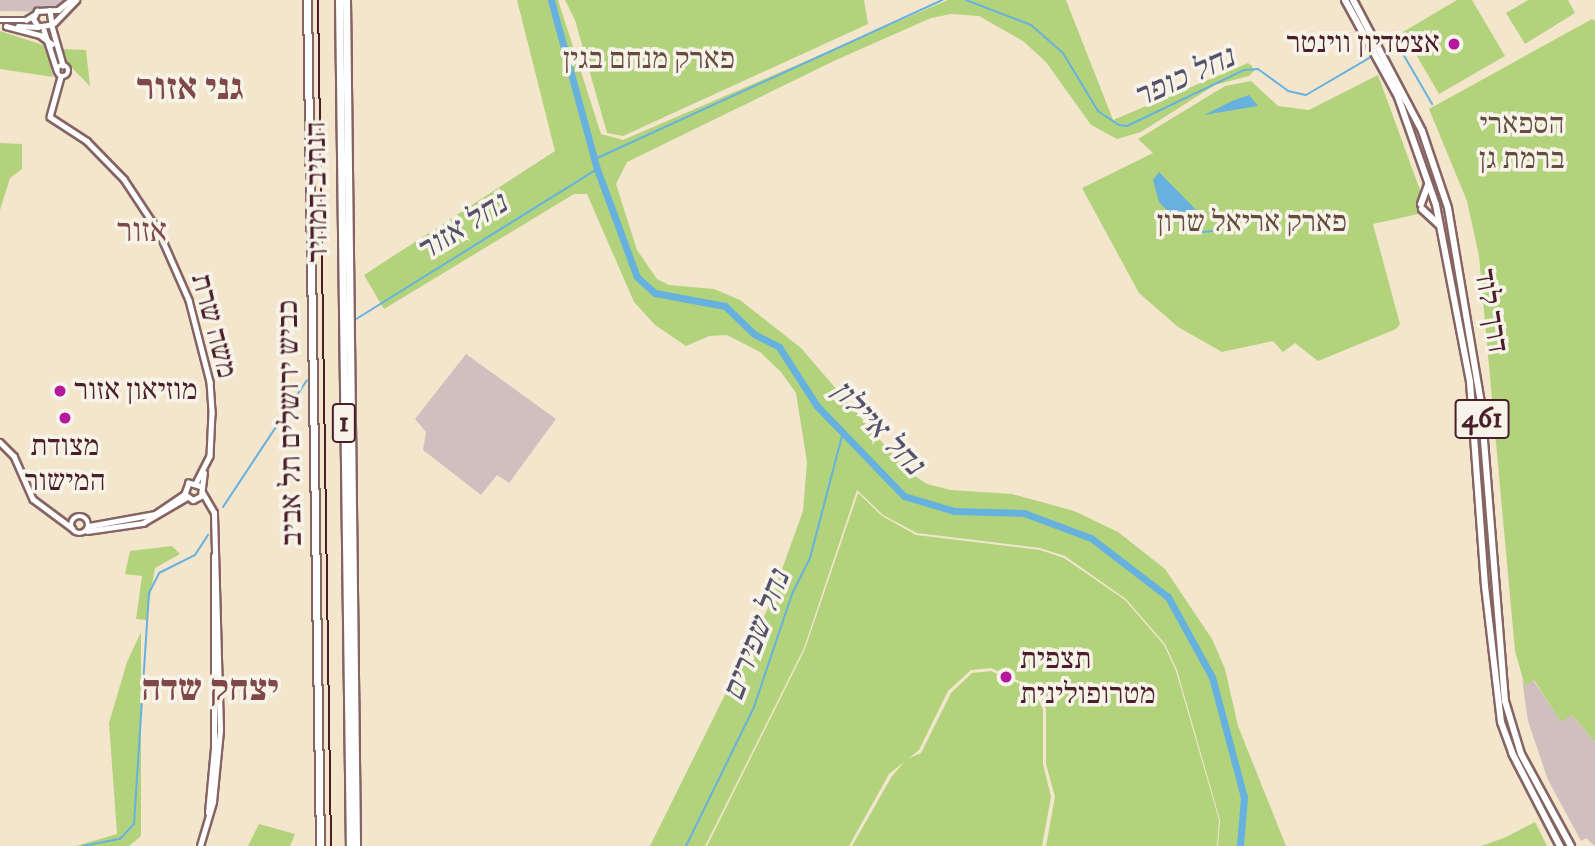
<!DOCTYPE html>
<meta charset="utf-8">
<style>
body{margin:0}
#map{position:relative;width:1595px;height:846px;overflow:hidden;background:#f4e5cd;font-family:"IM FELL DW Pica","Frank Ruhl Libre",serif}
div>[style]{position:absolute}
.industrial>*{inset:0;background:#d1bfbf}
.green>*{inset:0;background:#b2d37b}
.water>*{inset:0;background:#67b1df}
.stream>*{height:2px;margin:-1px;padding:0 1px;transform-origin:1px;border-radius:1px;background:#67b1df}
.river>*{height:7px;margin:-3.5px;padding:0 3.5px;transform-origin:3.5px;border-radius:3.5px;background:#67b1df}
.roads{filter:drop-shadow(2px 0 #866464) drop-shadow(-2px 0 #866464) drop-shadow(0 2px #866464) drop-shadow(0 -2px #866464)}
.tertiary>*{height:4.5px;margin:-2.25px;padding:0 2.25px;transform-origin:2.25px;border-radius:2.25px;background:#fff}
.tertiary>.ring{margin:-2.25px;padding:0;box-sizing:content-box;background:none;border:4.5px solid #fff;border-radius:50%}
.primary>*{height:6px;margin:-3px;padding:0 3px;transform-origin:3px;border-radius:3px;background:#fff}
.motorway>*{height:7px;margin:-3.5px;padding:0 3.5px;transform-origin:3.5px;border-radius:3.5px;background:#fff}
.rail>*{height:2px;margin:-1px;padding:0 1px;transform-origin:1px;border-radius:1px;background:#4a1f2b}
.dots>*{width:19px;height:19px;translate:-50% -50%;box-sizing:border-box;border:4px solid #f7f3e8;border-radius:50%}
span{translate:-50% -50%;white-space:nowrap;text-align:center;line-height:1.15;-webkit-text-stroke:7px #f7f3e8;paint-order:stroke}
.shield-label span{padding:2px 5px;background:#f7f3e8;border:2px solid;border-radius:5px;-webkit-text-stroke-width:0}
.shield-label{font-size:28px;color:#4a1f2b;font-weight:700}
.poi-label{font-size:30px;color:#4a1f2b}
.right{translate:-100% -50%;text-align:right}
.left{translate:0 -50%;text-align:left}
.park-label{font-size:30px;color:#644c3f}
.street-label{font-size:30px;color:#4a1f2b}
.water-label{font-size:32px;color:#54526a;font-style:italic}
.quarter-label{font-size:33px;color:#7f494a}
.district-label{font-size:37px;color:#7f494a;font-weight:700}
</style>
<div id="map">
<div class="industrial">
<div style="clip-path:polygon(0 0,74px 0,66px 12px,0 11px)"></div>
<div style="clip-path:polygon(466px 354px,556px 419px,509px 483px,497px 475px,481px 495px,423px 450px,426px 432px,415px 419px)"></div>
<div style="clip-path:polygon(1522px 679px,1525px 686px,1533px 680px,1561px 721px,1572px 715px,1595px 742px,1595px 846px,1586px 838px,1581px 841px,1548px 780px,1528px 721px)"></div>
</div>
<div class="green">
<div style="clip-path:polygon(517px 0,558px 0,601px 134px,623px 140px,948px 0,1066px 0,1113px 120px,1248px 63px,1252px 66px,1254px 71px,1249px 76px,1215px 85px,1141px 132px,1117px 139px,1091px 125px,1046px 62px,1023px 41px,979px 16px,951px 14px,931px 18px,836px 60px,627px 162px,616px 184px,637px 250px,657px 279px,669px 285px,714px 289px,740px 300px,801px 348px,906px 470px,927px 484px,951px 490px,1012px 494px,1074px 511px,1118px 532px,1165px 569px,1212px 639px,1225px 669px,1238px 726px,1286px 846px,1218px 846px,1220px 820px,1177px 670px,1165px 644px,1126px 599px,1065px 556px,1040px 548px,917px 533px,883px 515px,857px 490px,804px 648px,705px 846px,650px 846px,768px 608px,803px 511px,807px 462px,796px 393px,781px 372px,760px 352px,727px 335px,709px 336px,686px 346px,655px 325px,634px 302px,587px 194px,574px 194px,384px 309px,364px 275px,555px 151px)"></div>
<div style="clip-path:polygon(565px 0,864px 0,868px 24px,623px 136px,607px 133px,575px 20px)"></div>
<div style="clip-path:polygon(1457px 0,1472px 0,1505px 56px,1439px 94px,1403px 32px)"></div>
<div style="clip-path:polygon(1528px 0,1568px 0,1575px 13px,1525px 44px,1506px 13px)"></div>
<div style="clip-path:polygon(1592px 19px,1595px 21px,1595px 742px,1572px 715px,1561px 722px,1534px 680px,1525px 686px,1515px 651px,1479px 256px,1467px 201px,1429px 109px)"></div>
<div style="clip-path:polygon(0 31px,46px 46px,53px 77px,0 69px)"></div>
<div style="clip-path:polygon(60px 49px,86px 50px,90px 86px,62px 58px)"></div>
<div style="clip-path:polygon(1378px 75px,1432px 223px,1418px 214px,1373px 224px,1400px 324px,1396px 329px,1318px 361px,1295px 343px,1283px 352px,1273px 341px,1222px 352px,1178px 327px,1139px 293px,1082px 188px,1153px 153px,1138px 139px,1225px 86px,1251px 81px,1278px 106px,1309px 110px)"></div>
<div style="clip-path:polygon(0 143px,22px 144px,22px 169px,10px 178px,0 210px)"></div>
<div style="clip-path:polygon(858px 493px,882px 516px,916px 535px,1040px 550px,1064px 558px,1125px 600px,1164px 645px,1176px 671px,1219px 820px,1217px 846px,1046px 846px,1055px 797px,1046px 764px,1046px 709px,1037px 689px,991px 668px,971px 670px,948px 691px,919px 750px,889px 774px,849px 846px,707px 846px,805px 649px)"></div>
<div style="clip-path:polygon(172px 546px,180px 554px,155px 568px,146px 620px,136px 619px,142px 576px,125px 574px,130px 551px)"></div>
<div style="clip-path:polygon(141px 632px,141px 836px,129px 846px,76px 846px,117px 834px,109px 723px,127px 662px)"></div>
<div style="clip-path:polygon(991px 671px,1035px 691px,1043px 710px,1043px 764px,1051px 797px,1042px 846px,852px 846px,892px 776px,907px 759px,921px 753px,951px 693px,972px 673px)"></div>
<div style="clip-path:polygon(1535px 822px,1547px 846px,1481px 846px,1504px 838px)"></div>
<div style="clip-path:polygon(259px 824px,295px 834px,290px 846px,248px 846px)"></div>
</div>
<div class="water">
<div style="clip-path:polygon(1249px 95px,1258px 106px,1204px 115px,1232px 101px)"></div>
<div style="clip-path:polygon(1159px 172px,1205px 219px,1202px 234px,1188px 233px,1159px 202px,1153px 180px)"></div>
</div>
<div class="stream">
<div style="left:966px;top:0;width:70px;rotate:21deg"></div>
<div style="left:1031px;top:25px;width:43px;rotate:41.2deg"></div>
<div style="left:1063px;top:53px;width:68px;rotate:58.9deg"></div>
<div style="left:1098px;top:111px;width:25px;rotate:34deg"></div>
<div style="left:1119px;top:125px;width:8px;rotate:7deg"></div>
<div style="left:1127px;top:126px;width:130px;rotate:-25.6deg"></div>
<div style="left:1244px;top:70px;width:14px;rotate:-4deg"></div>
<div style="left:1258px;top:69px;width:37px;rotate:36deg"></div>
<div style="left:1288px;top:91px;width:18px;rotate:13deg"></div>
<div style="left:1306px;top:95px;width:75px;rotate:-30.3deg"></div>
<div style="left:1393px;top:46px;width:6px;rotate:9deg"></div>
<div style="left:1399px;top:47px;width:66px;rotate:59.9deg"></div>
<div style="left:595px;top:159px;width:382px;rotate:-24.6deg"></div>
<div style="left:1203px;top:232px;width:10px;rotate:-6deg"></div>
<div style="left:353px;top:321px;width:287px;rotate:-31.9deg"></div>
<div style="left:223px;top:507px;width:152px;rotate:-56.5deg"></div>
<div style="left:83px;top:846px;width:38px;rotate:-11deg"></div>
<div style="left:120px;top:839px;width:21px;rotate:-47deg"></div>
<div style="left:134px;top:824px;width:231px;rotate:-86.3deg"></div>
<div style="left:149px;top:593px;width:22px;rotate:-63deg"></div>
<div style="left:159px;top:573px;width:40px;rotate:-26.6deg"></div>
<div style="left:195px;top:555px;width:24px;rotate:-57deg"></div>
<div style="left:686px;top:846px;width:155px;rotate:-63.9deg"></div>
<div style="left:754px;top:707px;width:119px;rotate:-71.4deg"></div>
<div style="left:792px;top:594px;width:40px;rotate:-63.4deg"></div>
<div style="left:810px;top:558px;width:130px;rotate:-75.3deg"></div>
</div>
<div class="river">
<div style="left:551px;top:0;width:175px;rotate:74.8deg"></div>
<div style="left:597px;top:169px;width:115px;rotate:69.7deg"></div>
<div style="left:637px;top:277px;width:24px;rotate:42deg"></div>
<div style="left:655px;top:293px;width:71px;rotate:10.5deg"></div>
<div style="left:725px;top:306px;width:40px;rotate:44deg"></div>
<div style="left:754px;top:334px;width:28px;rotate:27deg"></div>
<div style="left:779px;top:347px;width:70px;rotate:57.2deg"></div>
<div style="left:817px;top:406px;width:125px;rotate:46deg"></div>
<div style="left:904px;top:496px;width:52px;rotate:16.7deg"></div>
<div style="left:954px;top:511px;width:70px;rotate:1.6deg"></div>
<div style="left:1024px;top:513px;width:72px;rotate:20.5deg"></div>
<div style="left:1091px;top:538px;width:97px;rotate:37.5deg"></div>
<div style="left:1168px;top:597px;width:91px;rotate:61.2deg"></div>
<div style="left:1212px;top:677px;width:124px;rotate:75.1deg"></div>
<div style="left:1244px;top:797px;width:49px;rotate:94.7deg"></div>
</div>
<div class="roads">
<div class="tertiary">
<div style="left:50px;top:10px;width:15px;rotate:82deg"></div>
<div style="left:52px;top:25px;width:14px;rotate:172deg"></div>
<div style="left:38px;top:27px;width:9px;rotate:-122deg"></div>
<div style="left:33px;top:19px;width:9px;rotate:-63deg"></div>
<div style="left:37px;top:11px;width:21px;rotate:-3deg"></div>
<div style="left:58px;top:10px;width:16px;rotate:-38deg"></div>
<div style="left:0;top:20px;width:26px"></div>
<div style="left:26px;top:20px;width:9px;rotate:-32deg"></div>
<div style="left:54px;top:23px;width:32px;rotate:-46deg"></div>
<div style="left:6px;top:26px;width:35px;rotate:15deg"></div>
<div style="left:40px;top:35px;width:15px;rotate:37deg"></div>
<div style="left:18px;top:26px;width:20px;rotate:3deg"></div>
<div style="left:52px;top:26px;width:41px;rotate:74.2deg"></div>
<div style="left:44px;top:30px;width:42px;rotate:72deg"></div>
<div class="ring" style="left:57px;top:65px;width:7.5px;height:7.5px"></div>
<div style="left:61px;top:77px;width:41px;rotate:105.4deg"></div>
<div style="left:50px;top:117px;width:44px;rotate:33deg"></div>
<div style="left:87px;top:141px;width:53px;rotate:45.8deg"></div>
<div style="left:124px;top:179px;width:64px;rotate:56.6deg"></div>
<div style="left:159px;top:232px;width:74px;rotate:66.2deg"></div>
<div style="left:189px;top:300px;width:85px;rotate:75.6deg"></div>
<div style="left:210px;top:382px;width:31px;rotate:86deg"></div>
<div style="left:212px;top:413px;width:43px;rotate:92.7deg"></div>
<div style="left:210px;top:456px;width:29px;rotate:117deg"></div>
<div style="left:0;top:442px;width:20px;rotate:45deg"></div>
<div style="left:14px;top:456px;width:47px;rotate:66.2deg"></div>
<div style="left:33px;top:499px;width:49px;rotate:36.6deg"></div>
<div style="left:202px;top:487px;width:14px;rotate:-163deg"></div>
<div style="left:189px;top:483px;width:12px;rotate:110deg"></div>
<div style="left:185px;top:494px;width:10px;rotate:37deg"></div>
<div style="left:193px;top:500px;width:9px;rotate:-27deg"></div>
<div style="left:201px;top:496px;width:23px;rotate:-83deg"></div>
<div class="ring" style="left:71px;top:516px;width:13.5px;height:13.5px"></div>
<div style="left:89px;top:526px;width:67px;rotate:-10.3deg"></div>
<div style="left:155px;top:514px;width:36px;rotate:-34deg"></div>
<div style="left:87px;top:531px;width:57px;rotate:-8.1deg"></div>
<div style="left:143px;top:523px;width:51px;rotate:-30.6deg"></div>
<div style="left:208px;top:813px;width:65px;rotate:-84.7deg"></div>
<div style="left:214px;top:748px;width:192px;rotate:-90deg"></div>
<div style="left:200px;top:846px;width:46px;rotate:-73.5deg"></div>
<div style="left:213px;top:802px;width:72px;rotate:-84.4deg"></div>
<div style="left:220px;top:730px;width:217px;rotate:-91.6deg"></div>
<div style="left:214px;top:513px;width:24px;rotate:-120deg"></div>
</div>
<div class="primary">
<div style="left:1345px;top:0;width:111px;rotate:61.3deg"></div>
<div style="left:1398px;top:97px;width:114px;rotate:70.6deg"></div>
<div style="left:1436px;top:205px;width:180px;rotate:79.1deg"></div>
<div style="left:1470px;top:382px;width:205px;rotate:85.8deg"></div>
<div style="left:1485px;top:586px;width:137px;rotate:83.3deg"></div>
<div style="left:1501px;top:722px;width:33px;rotate:70deg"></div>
<div style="left:1512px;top:753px;width:105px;rotate:62.7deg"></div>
<div style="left:1353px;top:0;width:148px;rotate:62.2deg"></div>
<div style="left:1422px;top:131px;width:81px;rotate:71.3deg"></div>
<div style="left:1448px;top:208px;width:198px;rotate:80.4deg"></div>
<div style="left:1481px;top:403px;width:299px;rotate:85.4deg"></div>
<div style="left:1505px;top:701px;width:55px;rotate:73.2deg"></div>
<div style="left:1521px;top:754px;width:105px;rotate:61.5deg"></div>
<div style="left:1421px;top:204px;width:20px;rotate:-70deg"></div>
<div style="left:1422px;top:209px;width:22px;rotate:43deg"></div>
</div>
<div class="motorway">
<div style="left:307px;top:0;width:846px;rotate:89.12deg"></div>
<div style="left:339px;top:0;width:846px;rotate:89.26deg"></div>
<div style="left:346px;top:0;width:846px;rotate:89.32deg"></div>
</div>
</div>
<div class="rail">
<div style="left:318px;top:0;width:846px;rotate:89.12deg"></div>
</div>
<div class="dots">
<div style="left:1454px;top:44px;background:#b5179e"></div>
<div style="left:60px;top:391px;background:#b5179e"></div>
<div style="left:65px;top:418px;background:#b5179e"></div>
<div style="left:1006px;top:677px;background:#b5179e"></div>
</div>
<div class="shield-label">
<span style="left:1482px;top:419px">461</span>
<span style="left:344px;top:423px">1</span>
</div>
<div class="poi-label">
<span class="right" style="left:1440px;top:44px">אצטדיון ווינטר</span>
<span class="left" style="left:74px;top:391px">מוזיאון אזור</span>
<span style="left:65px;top:464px">מצודת<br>המישור</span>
<span class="left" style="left:1020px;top:677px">תצפית<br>מטרופולינית</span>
</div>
<div class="park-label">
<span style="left:649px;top:60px">פארק מנחם בגין</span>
<span style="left:1522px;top:142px">הספארי<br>ברמת גן</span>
<span style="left:1252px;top:223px">פארק אריאל שרון</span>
</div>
<div class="street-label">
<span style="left:318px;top:192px;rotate:-91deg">הנתיב המהיר</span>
<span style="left:1490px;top:311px;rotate:80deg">דרך לוד</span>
<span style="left:213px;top:326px;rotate:75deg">משה שרת</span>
<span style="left:291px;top:423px;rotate:-91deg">כביש ירושלים תל אביב</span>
</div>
<div class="water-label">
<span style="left:1184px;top:78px;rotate:-24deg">נחל כופר</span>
<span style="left:462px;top:228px;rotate:-32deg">נחל אזור</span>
<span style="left:877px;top:428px;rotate:46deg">נחל איילון</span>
<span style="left:757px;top:636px;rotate:-69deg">נחל שפירים</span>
</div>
<div class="quarter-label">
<span style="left:142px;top:232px">אזור</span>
</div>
<div class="district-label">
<span style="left:190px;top:89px">גני אזור</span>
<span style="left:210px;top:690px">יצחק שדה</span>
</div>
</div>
